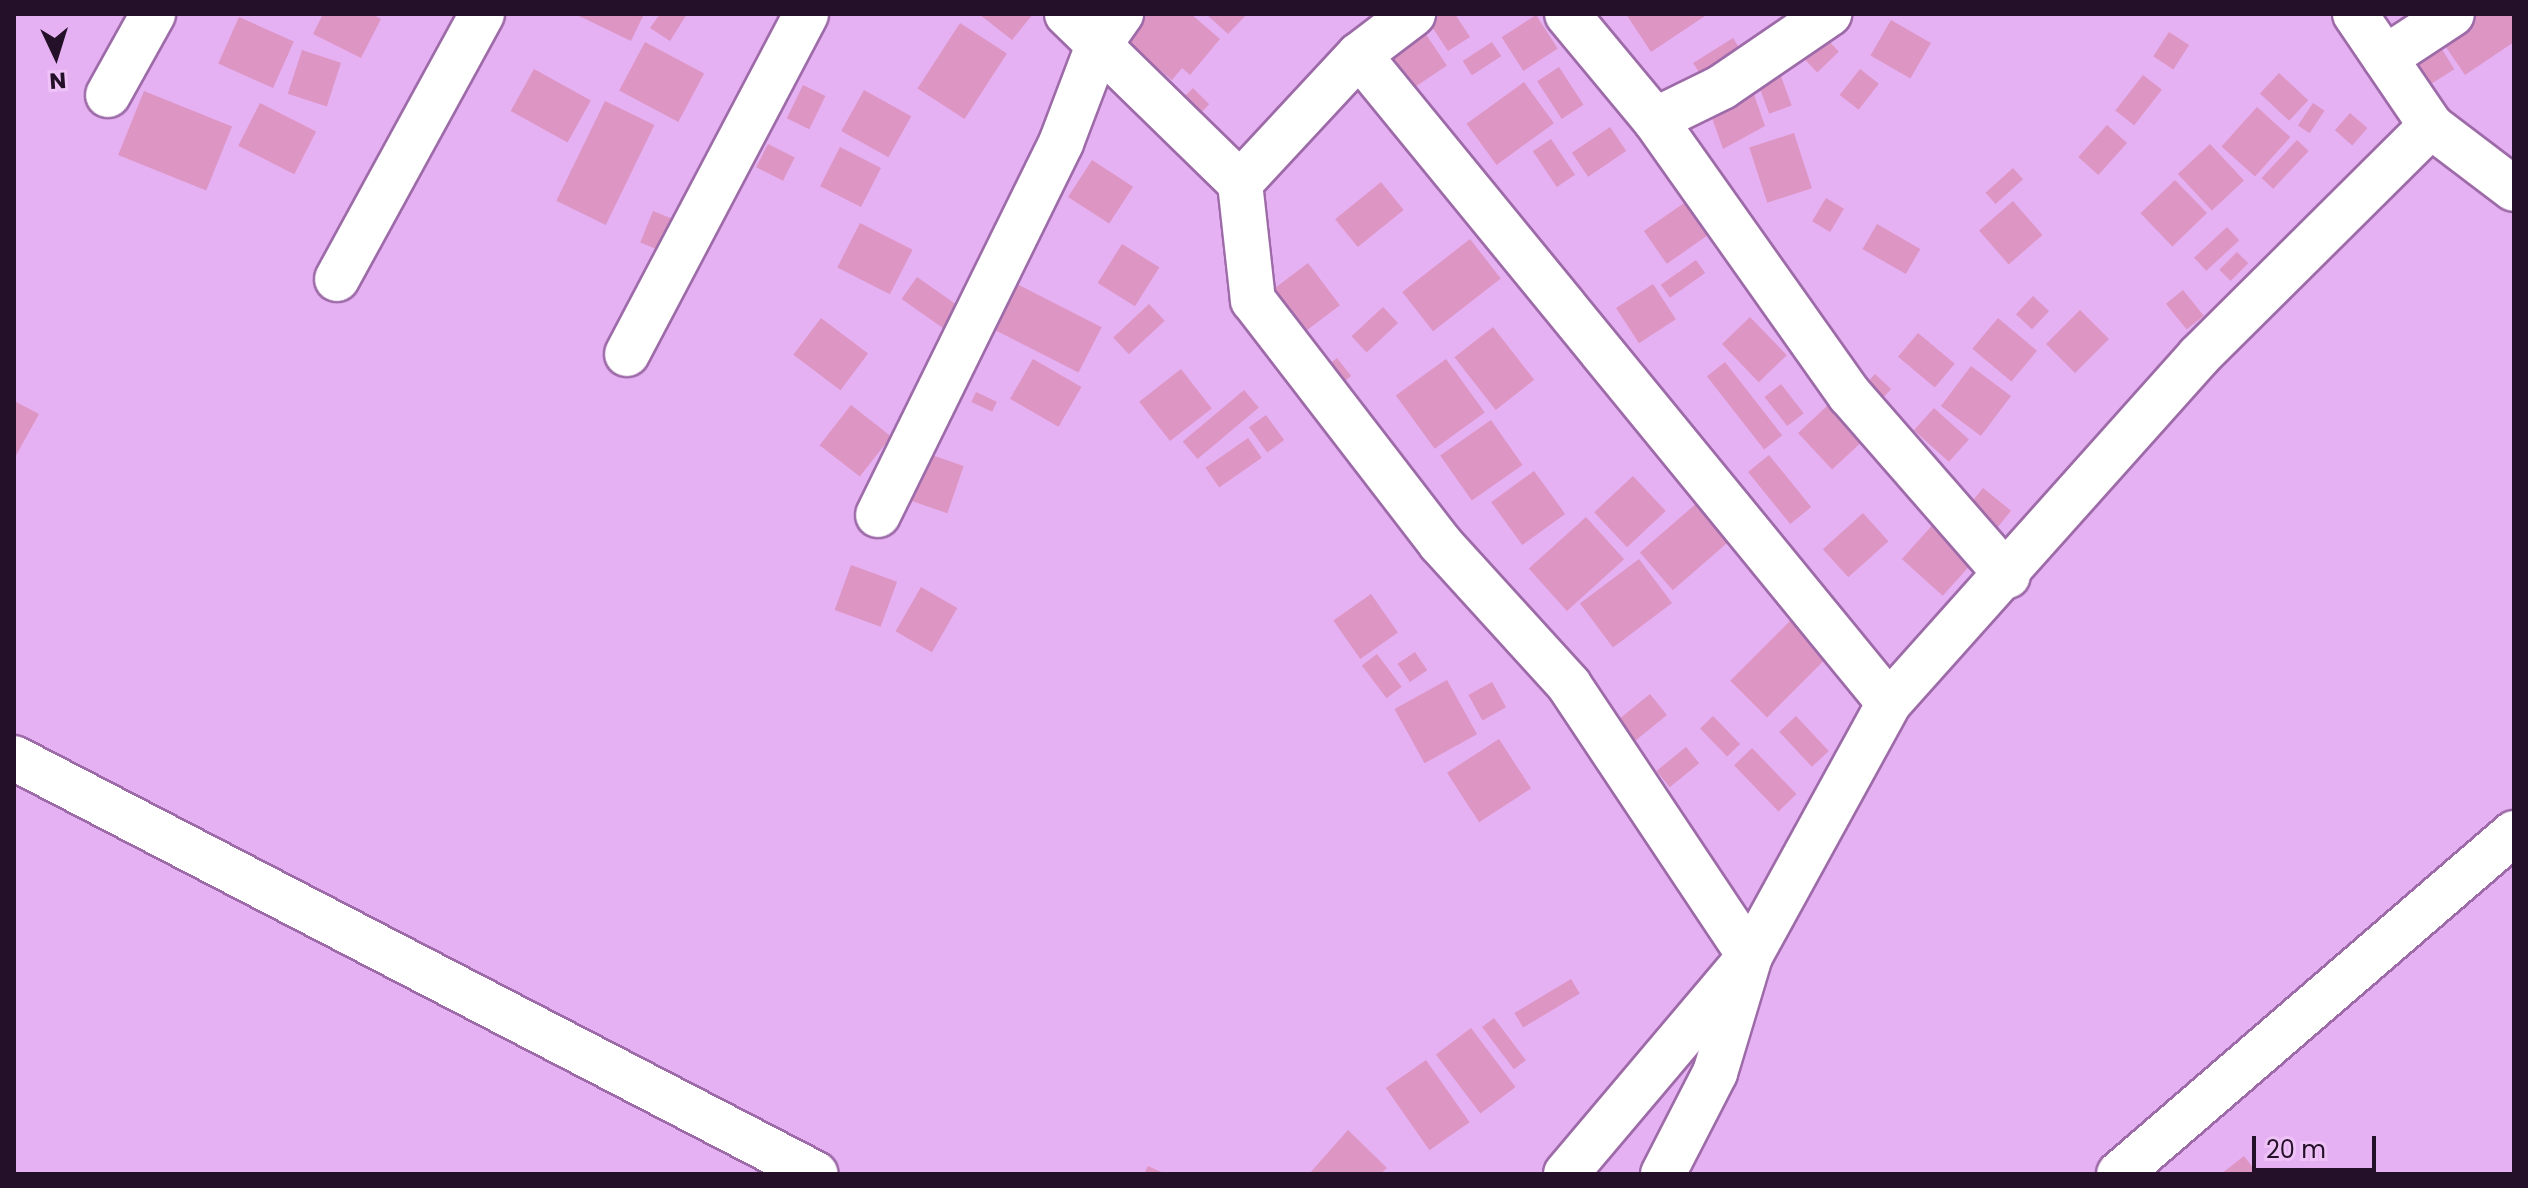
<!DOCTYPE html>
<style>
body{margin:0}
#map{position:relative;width:2528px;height:1188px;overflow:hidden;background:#e6b1f2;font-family:Poppins,sans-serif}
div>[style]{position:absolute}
.building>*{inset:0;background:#dd95c4;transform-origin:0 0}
.roads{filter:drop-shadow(2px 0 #9d6ba8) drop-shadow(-2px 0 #9d6ba8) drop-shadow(0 2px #9d6ba8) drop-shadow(0 -2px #9d6ba8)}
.street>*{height:44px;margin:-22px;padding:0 22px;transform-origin:22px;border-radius:22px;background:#fff}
span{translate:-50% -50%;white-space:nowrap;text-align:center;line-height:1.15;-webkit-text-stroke:7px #eec2f7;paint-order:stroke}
.frame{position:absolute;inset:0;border:16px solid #241028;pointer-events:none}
.north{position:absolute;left:16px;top:16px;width:80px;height:80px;-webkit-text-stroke:6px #eec2f7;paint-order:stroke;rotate:176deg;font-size:22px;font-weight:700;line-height:32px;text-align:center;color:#241028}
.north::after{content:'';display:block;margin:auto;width:28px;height:36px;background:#241028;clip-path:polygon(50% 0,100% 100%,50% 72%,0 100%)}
.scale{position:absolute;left:2252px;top:1136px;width:124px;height:36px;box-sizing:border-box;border:4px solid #241028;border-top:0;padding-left:10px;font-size:24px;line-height:28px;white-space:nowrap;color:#241028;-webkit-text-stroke:6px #eec2f7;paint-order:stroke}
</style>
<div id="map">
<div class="building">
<i style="clip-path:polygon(323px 14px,372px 14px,381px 19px,361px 58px,313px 34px)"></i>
<i style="clip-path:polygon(575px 14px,644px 14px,631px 41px)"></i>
<i style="clip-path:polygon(660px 14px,687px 14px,670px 41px,650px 28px)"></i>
<i style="clip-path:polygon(979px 14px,1033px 14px,1012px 40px)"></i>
<i style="clip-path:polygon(1144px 14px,1191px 14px,1220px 39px,1190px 75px,1182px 68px,1172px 80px,1122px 39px)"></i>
<i style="clip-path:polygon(1206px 14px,1247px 14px,1228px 34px)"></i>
<i style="clip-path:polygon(1433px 14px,1455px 14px,1470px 37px,1448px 51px,1426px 18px)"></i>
<i style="clip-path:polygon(1626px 14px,1708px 14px,1651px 52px)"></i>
<i style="clip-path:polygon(2466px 14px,2514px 14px,2514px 42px,2465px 75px,2437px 34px)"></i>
<i style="left:1536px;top:15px;width:40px;height:41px;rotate:57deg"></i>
<i style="left:239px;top:17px;width:60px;height:51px;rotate:24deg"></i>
<i style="left:1891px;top:20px;width:46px;height:41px;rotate:30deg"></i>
<i style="left:960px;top:23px;width:56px;height:78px;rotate:33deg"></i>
<i style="left:1419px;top:24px;width:50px;height:44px;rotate:56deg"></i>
<i style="left:1818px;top:30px;width:30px;height:30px;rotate:46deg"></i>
<i style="left:2169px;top:32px;width:24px;height:29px;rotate:33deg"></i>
<i style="left:1733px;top:38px;width:25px;height:47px;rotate:58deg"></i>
<i style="left:645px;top:42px;width:67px;height:55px;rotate:28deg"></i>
<i style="left:1492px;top:42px;width:17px;height:35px;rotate:57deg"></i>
<i style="left:2438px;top:43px;width:31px;height:28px;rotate:58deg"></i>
<i style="left:302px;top:50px;width:41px;height:46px;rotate:18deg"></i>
<i style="left:1559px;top:67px;width:45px;height:26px;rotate:57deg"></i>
<i style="left:1778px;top:68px;width:40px;height:24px;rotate:70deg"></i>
<i style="left:534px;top:69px;width:65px;height:48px;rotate:29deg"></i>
<i style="left:1860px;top:69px;width:24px;height:33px;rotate:38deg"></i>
<i style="left:2279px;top:73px;width:40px;height:28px;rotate:43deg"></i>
<i style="left:2143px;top:75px;width:24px;height:45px;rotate:38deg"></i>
<i style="left:1524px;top:82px;width:51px;height:71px;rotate:54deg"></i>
<i style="clip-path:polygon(1750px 83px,1765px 126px,1723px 149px,1705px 98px)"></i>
<i style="left:803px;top:85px;width:25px;height:37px;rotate:26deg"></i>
<i style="left:1193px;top:88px;width:23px;height:29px;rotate:45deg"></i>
<i style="left:864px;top:90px;width:54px;height:47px;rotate:29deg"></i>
<i style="left:144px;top:91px;width:95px;height:69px;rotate:22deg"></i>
<i style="left:605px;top:101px;width:55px;height:111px;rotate:26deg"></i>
<i style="left:260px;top:103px;width:63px;height:48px;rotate:27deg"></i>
<i style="left:2313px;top:103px;width:14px;height:27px;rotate:34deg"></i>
<i style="left:2257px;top:107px;width:45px;height:53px;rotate:42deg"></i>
<i style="left:2350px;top:113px;width:23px;height:23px;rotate:41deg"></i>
<i style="left:2107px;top:125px;width:27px;height:43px;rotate:42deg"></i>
<i style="left:1610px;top:127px;width:29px;height:46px;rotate:56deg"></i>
<i style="left:1794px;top:133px;width:58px;height:47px;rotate:72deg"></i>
<i style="left:1551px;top:139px;width:43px;height:22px;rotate:56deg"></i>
<i style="left:2297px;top:140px;width:16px;height:52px;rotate:43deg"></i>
<i style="left:768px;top:144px;width:30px;height:26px;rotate:27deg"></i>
<i style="left:2210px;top:144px;width:50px;height:44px;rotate:47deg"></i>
<i style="left:840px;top:147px;width:46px;height:44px;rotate:27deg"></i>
<i style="left:1092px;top:160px;width:49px;height:44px;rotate:33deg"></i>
<i style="left:2013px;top:168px;width:15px;height:37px;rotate:48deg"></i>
<i style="left:2175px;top:180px;width:46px;height:48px;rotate:46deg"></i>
<i style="left:1381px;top:182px;width:36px;height:59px;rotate:51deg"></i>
<i style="left:1826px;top:198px;width:21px;height:27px;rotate:31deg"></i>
<i style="left:2013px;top:201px;width:45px;height:45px;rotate:49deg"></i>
<i style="left:1684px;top:203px;width:40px;height:49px;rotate:55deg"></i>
<i style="left:653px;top:211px;width:27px;height:34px;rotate:22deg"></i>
<i style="left:860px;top:223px;width:59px;height:50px;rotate:27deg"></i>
<i style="left:1877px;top:224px;width:50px;height:29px;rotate:30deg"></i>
<i style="left:2227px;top:227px;width:18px;height:45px;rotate:47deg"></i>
<i style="left:1470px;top:239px;width:50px;height:86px;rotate:52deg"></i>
<i style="left:1122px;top:244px;width:44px;height:46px;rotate:32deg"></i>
<i style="left:2237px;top:252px;width:16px;height:25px;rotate:45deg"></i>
<i style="left:1696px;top:260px;width:16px;height:43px;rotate:55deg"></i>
<i style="left:1308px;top:263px;width:53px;height:50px;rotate:53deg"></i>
<i style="left:917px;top:277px;width:51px;height:27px;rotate:35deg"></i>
<i style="left:1017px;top:284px;width:95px;height:51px;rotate:27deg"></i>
<i style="left:1653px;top:284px;width:42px;height:44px;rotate:57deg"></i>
<i style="left:2183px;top:290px;width:33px;height:22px;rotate:51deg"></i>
<i style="left:2033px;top:296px;width:22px;height:25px;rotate:43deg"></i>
<i style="left:1149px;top:304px;width:23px;height:49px;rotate:47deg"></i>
<i style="left:1383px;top:307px;width:22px;height:43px;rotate:47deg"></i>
<i style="left:2080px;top:310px;width:41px;height:48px;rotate:45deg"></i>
<i style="left:1750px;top:317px;width:53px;height:39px;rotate:46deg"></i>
<i style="left:821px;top:318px;width:59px;height:46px;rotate:37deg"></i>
<i style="left:1998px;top:318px;width:51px;height:40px;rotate:40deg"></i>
<i style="left:1493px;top:327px;width:67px;height:49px;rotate:52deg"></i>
<i style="left:1918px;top:333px;width:48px;height:31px;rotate:40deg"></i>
<i style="left:1337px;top:358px;width:23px;height:18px;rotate:52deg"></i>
<i style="left:1033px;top:359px;width:56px;height:46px;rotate:30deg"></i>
<i style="left:1446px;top:359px;width:66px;height:62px;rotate:54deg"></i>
<i style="left:1725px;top:362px;width:93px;height:23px;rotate:52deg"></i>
<i style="left:1971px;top:366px;width:50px;height:50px;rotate:37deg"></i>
<i style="left:1181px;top:369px;width:50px;height:53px;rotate:52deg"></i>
<i style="left:1875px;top:374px;width:22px;height:20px;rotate:43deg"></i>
<i style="left:1781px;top:384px;width:37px;height:21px;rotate:52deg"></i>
<i style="left:1244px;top:390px;width:23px;height:80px;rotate:50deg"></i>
<i style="left:976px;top:392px;width:23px;height:11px;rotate:25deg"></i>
<i style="clip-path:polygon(14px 401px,39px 414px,14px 459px)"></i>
<i style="left:851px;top:405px;width:51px;height:51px;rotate:38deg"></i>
<i style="left:1828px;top:405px;width:50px;height:41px;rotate:47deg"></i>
<i style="left:1934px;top:408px;width:47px;height:30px;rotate:42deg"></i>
<i style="left:1266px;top:415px;width:31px;height:21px;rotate:54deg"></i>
<i style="left:1491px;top:420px;width:55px;height:62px;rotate:55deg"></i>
<i style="left:1248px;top:438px;width:24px;height:52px;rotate:55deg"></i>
<i style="left:923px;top:452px;width:43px;height:50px;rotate:19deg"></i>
<i style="left:1769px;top:455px;width:67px;height:27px;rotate:51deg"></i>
<i style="left:1534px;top:471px;width:53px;height:53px;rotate:54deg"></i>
<i style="left:1633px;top:476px;width:48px;height:53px;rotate:47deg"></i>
<i style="left:1983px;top:488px;width:36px;height:27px;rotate:39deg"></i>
<i style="left:1698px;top:502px;width:50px;height:77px;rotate:49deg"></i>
<i style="left:1863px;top:513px;width:38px;height:54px;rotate:48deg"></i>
<i style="left:1586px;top:517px;width:57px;height:77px;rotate:48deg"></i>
<i style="left:1936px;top:521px;width:55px;height:51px;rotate:42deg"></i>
<i style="left:1639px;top:559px;width:55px;height:74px;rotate:53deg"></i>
<i style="left:851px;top:565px;width:49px;height:48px;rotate:20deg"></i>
<i style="left:921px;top:587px;width:42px;height:51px;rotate:30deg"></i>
<i style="left:1371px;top:594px;width:47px;height:46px;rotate:55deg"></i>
<i style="left:1801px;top:610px;width:52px;height:100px;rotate:45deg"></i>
<i style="left:1415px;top:652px;width:22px;height:21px;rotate:56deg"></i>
<i style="left:1377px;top:654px;width:41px;height:19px;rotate:53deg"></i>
<i style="left:1447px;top:680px;width:62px;height:60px;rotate:61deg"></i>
<i style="left:1492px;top:682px;width:29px;height:27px;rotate:61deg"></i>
<i style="left:1650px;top:694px;width:27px;height:52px;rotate:51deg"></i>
<i style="left:1713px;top:716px;width:39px;height:18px;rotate:46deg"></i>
<i style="left:1796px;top:716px;width:48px;height:23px;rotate:47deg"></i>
<i style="left:1499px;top:739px;width:59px;height:62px;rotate:57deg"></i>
<i style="left:1686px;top:747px;width:21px;height:38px;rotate:51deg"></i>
<i style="left:1752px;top:748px;width:64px;height:25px;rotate:46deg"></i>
<i style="left:1571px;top:979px;width:17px;height:66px;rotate:59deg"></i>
<i style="left:1494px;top:1018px;width:53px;height:15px;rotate:53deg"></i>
<i style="left:1471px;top:1028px;width:74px;height:44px;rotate:53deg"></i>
<i style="left:1426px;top:1060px;width:76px;height:49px;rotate:55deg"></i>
<i style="clip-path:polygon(1348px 1130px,1387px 1168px,1380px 1174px,1309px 1174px)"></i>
<i style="clip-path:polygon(2244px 1156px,2258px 1174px,2221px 1174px)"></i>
<i style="clip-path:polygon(1148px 1166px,1166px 1174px,1144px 1174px)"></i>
</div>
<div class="roads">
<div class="street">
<i style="left:1067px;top:14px;width:242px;rotate:44.3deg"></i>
<i style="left:1240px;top:183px;width:175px;rotate:-47.1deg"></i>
<i style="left:1359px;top:55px;width:68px;rotate:-37.2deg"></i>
<i style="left:1567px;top:14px;width:138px;rotate:50.3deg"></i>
<i style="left:1655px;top:120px;width:337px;rotate:54.7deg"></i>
<i style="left:1850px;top:395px;width:240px;rotate:48.9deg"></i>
<i style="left:2355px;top:14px;width:135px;rotate:55.8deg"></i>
<i style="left:2431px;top:126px;width:104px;rotate:37.2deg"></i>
<i style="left:1359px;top:55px;width:837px;rotate:50.72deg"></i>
<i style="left:2385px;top:58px;width:80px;rotate:-33.3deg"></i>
<i style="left:108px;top:95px;width:93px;rotate:-60.9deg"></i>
<i style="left:1655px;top:120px;width:75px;rotate:-26.2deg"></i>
<i style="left:1722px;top:87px;width:130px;rotate:-34.3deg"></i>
<i style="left:1240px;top:183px;width:118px;rotate:83.7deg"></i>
<i style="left:1253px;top:300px;width:307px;rotate:52.4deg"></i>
<i style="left:1440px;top:543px;width:192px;rotate:47.7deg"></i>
<i style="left:1569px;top:685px;width:326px;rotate:56.3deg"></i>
<i style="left:1750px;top:956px;width:285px;rotate:130.2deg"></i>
<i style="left:337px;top:279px;width:302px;rotate:-61.3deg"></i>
<i style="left:627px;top:354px;width:384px;rotate:-62.2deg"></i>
<i style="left:878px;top:515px;width:415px;rotate:-63.8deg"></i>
<i style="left:1061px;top:143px;width:102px;rotate:-69.2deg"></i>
<i style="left:1097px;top:48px;width:42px;rotate:-54.8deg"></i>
<i style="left:14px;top:758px;width:903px;rotate:27.42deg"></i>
<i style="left:1663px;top:1174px;width:114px;rotate:-62.8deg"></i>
<i style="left:1715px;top:1073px;width:122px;rotate:-73.3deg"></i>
<i style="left:1750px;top:956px;width:289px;rotate:-61.2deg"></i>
<i style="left:1889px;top:703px;width:465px;rotate:-48.2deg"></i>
<i style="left:2199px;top:356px;width:327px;rotate:-44.8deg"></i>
<i style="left:2119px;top:1174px;width:522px;rotate:-40.8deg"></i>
</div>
</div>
<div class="frame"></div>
<div class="north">N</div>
<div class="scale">20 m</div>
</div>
